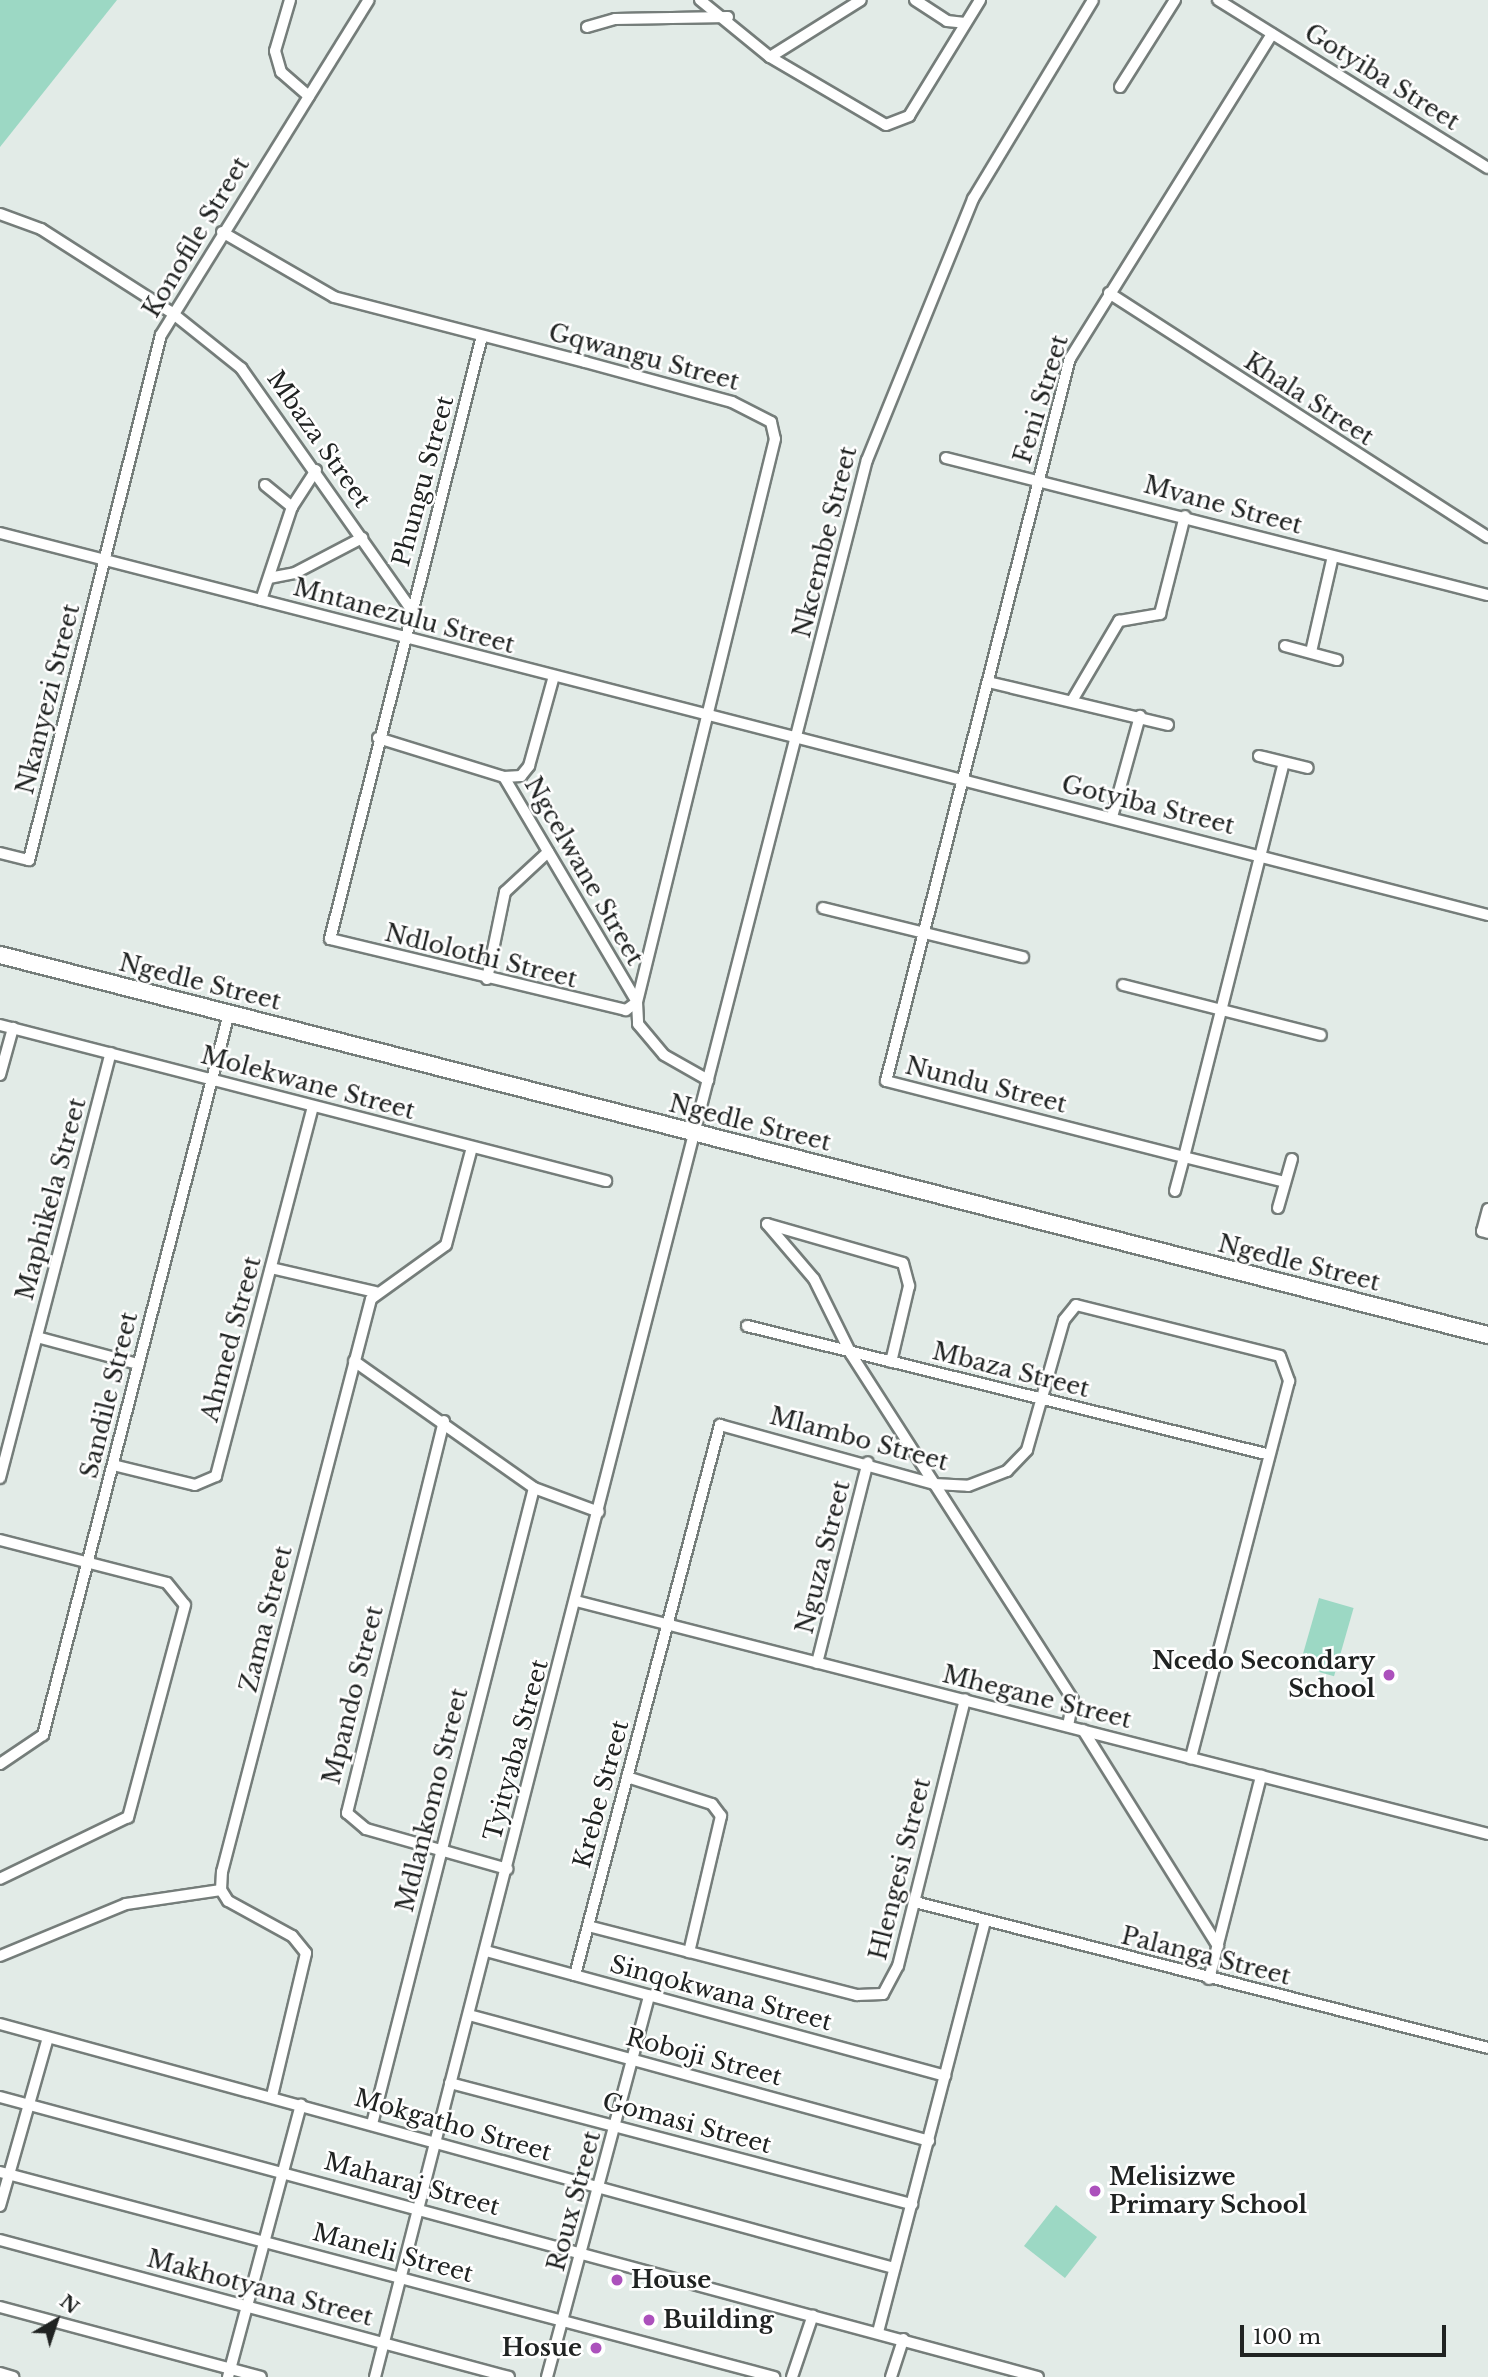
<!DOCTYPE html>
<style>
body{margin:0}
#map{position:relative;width:1488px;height:2377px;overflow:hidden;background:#e2ebe7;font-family:"Libre Baskerville",serif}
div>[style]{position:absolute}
.green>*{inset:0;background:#9cd8c4;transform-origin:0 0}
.roads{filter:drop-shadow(2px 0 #757d7a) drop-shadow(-2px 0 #757d7a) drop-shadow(0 2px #757d7a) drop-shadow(0 -2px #757d7a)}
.street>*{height:10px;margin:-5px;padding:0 5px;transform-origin:5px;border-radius:5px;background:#fff}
.secondary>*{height:16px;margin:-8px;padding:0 8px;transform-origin:8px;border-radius:8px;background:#fff}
.dots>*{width:19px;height:19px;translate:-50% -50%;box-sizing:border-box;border:4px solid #fff;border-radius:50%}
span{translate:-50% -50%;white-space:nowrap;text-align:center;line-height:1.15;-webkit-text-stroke:5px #fff;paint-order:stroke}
.street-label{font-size:24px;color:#202322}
.poi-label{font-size:24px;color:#202322;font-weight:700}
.right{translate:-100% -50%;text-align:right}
.left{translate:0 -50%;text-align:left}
.north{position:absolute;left:21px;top:2286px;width:70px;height:70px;-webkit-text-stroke:5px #fff;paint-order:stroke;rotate:39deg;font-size:19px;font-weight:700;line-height:28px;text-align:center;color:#202322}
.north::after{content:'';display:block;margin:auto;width:24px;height:32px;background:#202322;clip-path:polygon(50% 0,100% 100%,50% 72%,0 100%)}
.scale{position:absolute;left:1240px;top:2325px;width:206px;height:32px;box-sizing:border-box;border:4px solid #202322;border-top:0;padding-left:9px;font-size:21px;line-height:24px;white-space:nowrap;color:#202322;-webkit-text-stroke:5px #fff;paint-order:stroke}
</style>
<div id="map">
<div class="green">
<i style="clip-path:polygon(0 0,117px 0,0 147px)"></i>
<i style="left:1319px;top:1598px;width:36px;height:71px;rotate:16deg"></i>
<i style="left:1056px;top:2205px;width:52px;height:52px;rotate:38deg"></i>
</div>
<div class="roads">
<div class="street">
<i style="left:290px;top:0;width:53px;rotate:106.4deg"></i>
<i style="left:275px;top:51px;width:22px;rotate:74deg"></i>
<i style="left:281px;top:72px;width:37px;rotate:41deg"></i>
<i style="left:700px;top:0;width:90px;rotate:39.2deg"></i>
<i style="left:770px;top:57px;width:134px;rotate:30.4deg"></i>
<i style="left:886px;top:125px;width:25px;rotate:-21deg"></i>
<i style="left:909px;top:116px;width:136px;rotate:-58.5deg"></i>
<i style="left:915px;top:0;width:38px;rotate:33deg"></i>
<i style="left:947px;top:21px;width:18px;rotate:6deg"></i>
<i style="left:1218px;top:0;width:318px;rotate:31.9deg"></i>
<i style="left:587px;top:27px;width:29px;rotate:-16deg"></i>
<i style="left:615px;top:19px;width:113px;rotate:-1deg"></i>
<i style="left:1272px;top:34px;width:382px;rotate:121.9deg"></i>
<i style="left:1070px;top:358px;width:746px;rotate:104.28deg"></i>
<i style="left:886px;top:1081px;width:308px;rotate:14.3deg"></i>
<i style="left:1184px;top:1157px;width:406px;rotate:-75.8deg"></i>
<i style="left:770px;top:57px;width:107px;rotate:-32.1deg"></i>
<i style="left:1120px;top:87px;width:103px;rotate:-57.7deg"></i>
<i style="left:0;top:214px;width:44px;rotate:20.1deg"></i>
<i style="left:41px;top:229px;width:154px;rotate:32.6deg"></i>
<i style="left:171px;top:312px;width:90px;rotate:38.7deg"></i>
<i style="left:241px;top:368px;width:295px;rotate:54.8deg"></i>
<i style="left:222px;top:232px;width:129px;rotate:30.1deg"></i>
<i style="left:334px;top:297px;width:259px;rotate:14.5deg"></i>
<i style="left:585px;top:362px;width:152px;rotate:15.2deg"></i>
<i style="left:732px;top:402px;width:44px;rotate:27.1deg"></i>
<i style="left:771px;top:422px;width:17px;rotate:77deg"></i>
<i style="left:775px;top:439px;width:580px;rotate:103.77deg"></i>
<i style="left:637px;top:1002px;width:14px;rotate:144deg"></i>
<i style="left:626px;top:1010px;width:304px;rotate:-166.5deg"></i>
<i style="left:330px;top:939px;width:622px;rotate:-75.85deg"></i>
<i style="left:1109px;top:293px;width:451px;rotate:32.8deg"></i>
<i style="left:946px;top:458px;width:559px;rotate:14.19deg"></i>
<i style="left:265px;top:485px;width:35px;rotate:39deg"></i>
<i style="left:0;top:533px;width:1536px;rotate:14.4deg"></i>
<i style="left:269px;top:578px;width:26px;rotate:-11deg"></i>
<i style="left:295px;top:573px;width:76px;rotate:-27.6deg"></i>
<i style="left:261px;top:600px;width:98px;rotate:-71.6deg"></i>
<i style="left:292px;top:507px;width:44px;rotate:-57deg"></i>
<i style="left:1285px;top:646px;width:54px;rotate:15.1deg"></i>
<i style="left:1311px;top:652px;width:98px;rotate:-77.1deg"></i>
<i style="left:988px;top:682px;width:185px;rotate:13.4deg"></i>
<i style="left:1073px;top:699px;width:91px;rotate:-59.5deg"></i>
<i style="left:1119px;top:621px;width:42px;rotate:-9.7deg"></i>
<i style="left:1160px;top:614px;width:101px;rotate:-75.7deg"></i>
<i style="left:378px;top:738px;width:132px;rotate:17.2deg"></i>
<i style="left:504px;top:777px;width:17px;rotate:-3deg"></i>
<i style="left:521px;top:776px;width:13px;rotate:-51deg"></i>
<i style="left:529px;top:766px;width:93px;rotate:-74.5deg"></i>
<i style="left:1259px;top:756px;width:50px;rotate:13.8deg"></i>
<i style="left:504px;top:777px;width:261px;rotate:59.4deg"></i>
<i style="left:637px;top:1002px;width:22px;rotate:87deg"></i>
<i style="left:638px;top:1024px;width:40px;rotate:50deg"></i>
<i style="left:664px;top:1055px;width:51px;rotate:29.6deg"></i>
<i style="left:1112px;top:817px;width:105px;rotate:-74.5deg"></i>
<i style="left:0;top:853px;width:30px;rotate:14deg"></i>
<i style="left:29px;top:860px;width:541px;rotate:-75.89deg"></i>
<i style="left:161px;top:335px;width:394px;rotate:-58.2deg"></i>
<i style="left:823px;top:908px;width:206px;rotate:13.8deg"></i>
<i style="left:487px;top:979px;width:89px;rotate:-78.3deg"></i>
<i style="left:505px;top:892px;width:59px;rotate:-42.9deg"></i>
<i style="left:1123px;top:985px;width:204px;rotate:14.2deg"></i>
<i style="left:0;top:1025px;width:626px;rotate:14.44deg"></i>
<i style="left:0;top:1075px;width:49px;rotate:-74.5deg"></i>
<i style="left:1175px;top:1191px;width:35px;rotate:-75deg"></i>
<i style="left:1184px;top:1157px;width:104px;rotate:13.9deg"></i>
<i style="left:1278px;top:1208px;width:51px;rotate:-74.1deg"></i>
<i style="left:1488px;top:1209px;width:23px;rotate:105deg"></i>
<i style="left:1482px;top:1231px;width:6px;rotate:18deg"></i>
<i style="left:767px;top:1224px;width:72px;rotate:49.5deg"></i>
<i style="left:814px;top:1279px;width:84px;rotate:63.7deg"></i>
<i style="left:851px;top:1354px;width:411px;rotate:57.3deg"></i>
<i style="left:1073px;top:1700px;width:26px;rotate:101deg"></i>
<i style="left:767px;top:1224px;width:141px;rotate:16deg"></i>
<i style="left:903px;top:1263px;width:24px;rotate:75deg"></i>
<i style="left:909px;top:1286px;width:78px;rotate:103.3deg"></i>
<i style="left:271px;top:1268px;width:107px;rotate:13deg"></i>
<i style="left:747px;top:1326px;width:535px;rotate:13.85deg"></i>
<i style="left:37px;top:1337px;width:105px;rotate:15deg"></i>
<i style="left:354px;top:1361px;width:220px;rotate:35.2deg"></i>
<i style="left:534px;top:1488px;width:69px;rotate:20.3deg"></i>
<i style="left:444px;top:1421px;width:404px;rotate:103.9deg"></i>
<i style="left:347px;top:1813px;width:25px;rotate:40deg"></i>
<i style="left:366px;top:1829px;width:147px;rotate:15.8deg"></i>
<i style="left:113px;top:1465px;width:84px;rotate:13.7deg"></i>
<i style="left:195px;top:1485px;width:23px;rotate:-23deg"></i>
<i style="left:216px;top:1476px;width:382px;rotate:-75.3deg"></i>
<i style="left:0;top:1478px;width:439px;rotate:-75.4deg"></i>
<i style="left:0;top:1540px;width:172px;rotate:14.4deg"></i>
<i style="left:167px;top:1583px;width:28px;rotate:51deg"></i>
<i style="left:185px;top:1605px;width:220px;rotate:105deg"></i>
<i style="left:128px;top:1817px;width:142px;rotate:154.2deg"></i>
<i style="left:576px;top:1601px;width:941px;rotate:14.33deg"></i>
<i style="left:817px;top:1663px;width:207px;rotate:-75.8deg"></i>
<i style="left:1083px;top:1730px;width:255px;rotate:58deg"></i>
<i style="left:0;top:1764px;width:52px;rotate:-34deg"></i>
<i style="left:43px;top:1735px;width:746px;rotate:-75.55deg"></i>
<i style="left:627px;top:1777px;width:89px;rotate:17.6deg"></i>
<i style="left:712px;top:1804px;width:15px;rotate:53deg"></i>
<i style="left:721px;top:1816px;width:140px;rotate:103.2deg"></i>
<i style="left:915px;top:1902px;width:591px;rotate:14.29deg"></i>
<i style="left:588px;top:1926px;width:278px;rotate:14.4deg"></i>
<i style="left:857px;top:1995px;width:26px;rotate:-2deg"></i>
<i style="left:883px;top:1994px;width:32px;rotate:-62deg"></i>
<i style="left:898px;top:1966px;width:275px;rotate:-75.9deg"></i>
<i style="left:486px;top:1951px;width:476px;rotate:15.2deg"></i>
<i style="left:0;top:1956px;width:136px;rotate:-22.4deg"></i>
<i style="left:126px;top:1904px;width:96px;rotate:-8.4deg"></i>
<i style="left:575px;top:1975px;width:569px;rotate:-75.23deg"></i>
<i style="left:720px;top:1425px;width:222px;rotate:15.4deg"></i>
<i style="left:934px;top:1484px;width:34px;rotate:3deg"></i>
<i style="left:968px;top:1486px;width:42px;rotate:-21deg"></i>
<i style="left:1007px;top:1471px;width:29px;rotate:-46deg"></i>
<i style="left:1027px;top:1450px;width:135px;rotate:-74.1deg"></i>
<i style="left:1064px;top:1320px;width:19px;rotate:-51deg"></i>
<i style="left:1076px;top:1305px;width:210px;rotate:14deg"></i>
<i style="left:1280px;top:1356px;width:27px;rotate:70deg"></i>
<i style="left:1289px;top:1381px;width:390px;rotate:104.6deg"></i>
<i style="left:1209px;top:1979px;width:210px;rotate:-75.6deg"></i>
<i style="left:469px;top:2015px;width:477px;rotate:15.3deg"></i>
<i style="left:0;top:2024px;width:927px;rotate:15.27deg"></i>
<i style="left:450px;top:2083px;width:478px;rotate:14.7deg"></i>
<i style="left:272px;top:2096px;width:147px;rotate:-76.6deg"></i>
<i style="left:306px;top:1953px;width:22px;rotate:-129deg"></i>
<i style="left:292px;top:1936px;width:73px;rotate:-151.3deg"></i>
<i style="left:228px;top:1901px;width:13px;rotate:-122deg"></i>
<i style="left:221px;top:1890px;width:18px;rotate:-87deg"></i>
<i style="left:222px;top:1872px;width:592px;rotate:-75.42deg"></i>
<i style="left:371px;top:1299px;width:92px;rotate:-35.8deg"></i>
<i style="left:446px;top:1245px;width:101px;rotate:-75.1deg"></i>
<i style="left:0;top:2097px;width:1075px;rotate:15.1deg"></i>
<i style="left:372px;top:2124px;width:656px;rotate:-75.71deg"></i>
<i style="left:0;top:2172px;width:801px;rotate:14.83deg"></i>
<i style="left:0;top:2206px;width:175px;rotate:-74.1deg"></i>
<i style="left:0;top:2240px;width:527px;rotate:15.06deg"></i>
<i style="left:0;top:2307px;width:270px;rotate:15deg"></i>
<i style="left:878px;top:2332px;width:425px;rotate:-75.4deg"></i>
<i style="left:0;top:2373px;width:14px;rotate:17deg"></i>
<i style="left:228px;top:2377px;width:282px;rotate:-75deg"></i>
<i style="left:375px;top:2377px;width:1979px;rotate:-75.61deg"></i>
<i style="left:867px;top:460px;width:282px;rotate:-67.9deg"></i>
<i style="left:973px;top:199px;width:232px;rotate:-58.9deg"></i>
<i style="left:547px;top:2377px;width:395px;rotate:-75deg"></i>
<i style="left:792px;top:2377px;width:65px;rotate:-71.3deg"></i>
<i style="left:891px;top:2377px;width:40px;rotate:-72deg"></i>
</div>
<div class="secondary">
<i style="left:0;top:955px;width:1536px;rotate:14.33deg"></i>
</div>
</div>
<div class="dots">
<i style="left:1389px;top:1675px;background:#ac51bc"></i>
<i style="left:1095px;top:2191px;background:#ac51bc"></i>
<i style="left:617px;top:2280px;background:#ac51bc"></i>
<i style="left:649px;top:2320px;background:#ac51bc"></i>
<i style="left:596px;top:2348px;background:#ac51bc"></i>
</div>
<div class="street-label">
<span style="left:1382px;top:77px;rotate:32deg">Gotyiba Street</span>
<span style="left:196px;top:237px;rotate:-59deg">Konofile Street</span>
<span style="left:644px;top:357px;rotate:15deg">Gqwangu Street</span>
<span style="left:1041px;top:399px;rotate:-73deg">Feni Street</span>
<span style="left:1309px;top:399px;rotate:33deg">Khala Street</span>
<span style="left:319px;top:439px;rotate:55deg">Mbaza Street</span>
<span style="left:423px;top:481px;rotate:-75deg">Phungu Street</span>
<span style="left:1223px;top:505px;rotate:15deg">Mvane Street</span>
<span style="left:825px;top:542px;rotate:-76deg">Nkcembe Street</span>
<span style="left:404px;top:616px;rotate:15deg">Mntanezulu Street</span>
<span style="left:48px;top:699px;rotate:-76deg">Nkanyezi Street</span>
<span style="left:1148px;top:805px;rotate:14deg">Gotyiba Street</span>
<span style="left:584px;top:871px;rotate:60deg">Ngcelwane Street</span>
<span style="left:481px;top:956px;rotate:14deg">Ndlolothi Street</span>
<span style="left:200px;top:982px;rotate:14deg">Ngedle Street</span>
<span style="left:308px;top:1083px;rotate:15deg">Molekwane Street</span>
<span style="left:986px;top:1085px;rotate:14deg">Nundu Street</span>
<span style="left:750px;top:1123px;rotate:14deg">Ngedle Street</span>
<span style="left:51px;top:1199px;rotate:-75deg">Maphikela Street</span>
<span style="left:1299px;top:1263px;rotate:14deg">Ngedle Street</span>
<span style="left:231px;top:1339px;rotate:-75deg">Ahmed Street</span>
<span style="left:1011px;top:1370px;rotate:14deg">Mbaza Street</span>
<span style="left:109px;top:1395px;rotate:-76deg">Sandile Street</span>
<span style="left:859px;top:1439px;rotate:15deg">Mlambo Street</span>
<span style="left:823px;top:1557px;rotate:-76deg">Nguza Street</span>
<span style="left:266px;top:1619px;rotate:-76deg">Zama Street</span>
<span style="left:353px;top:1695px;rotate:-76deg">Mpando Street</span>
<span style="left:1037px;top:1697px;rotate:14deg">Mhegane Street</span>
<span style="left:516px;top:1750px;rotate:-75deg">Tyityaba Street</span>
<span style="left:601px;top:1794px;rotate:-75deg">Krebe Street</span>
<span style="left:432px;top:1800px;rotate:-76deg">Mdlankomo Street</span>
<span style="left:900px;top:1869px;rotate:-76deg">Hlengesi Street</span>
<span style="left:1206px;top:1956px;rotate:14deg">Palanga Street</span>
<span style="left:721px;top:1993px;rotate:15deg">Sinqokwana Street</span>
<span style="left:704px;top:2057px;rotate:15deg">Roboji Street</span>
<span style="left:687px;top:2123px;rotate:15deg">Gomasi Street</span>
<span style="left:453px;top:2125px;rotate:16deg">Mokgatho Street</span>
<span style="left:412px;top:2184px;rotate:15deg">Maharaj Street</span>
<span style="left:574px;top:2201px;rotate:-75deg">Roux Street</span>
<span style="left:393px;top:2253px;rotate:15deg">Maneli Street</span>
<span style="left:260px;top:2288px;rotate:15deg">Makhotyana Street</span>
</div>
<div class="poi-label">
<span class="right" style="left:1375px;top:1675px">Ncedo Secondary<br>School</span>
<span class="left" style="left:1109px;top:2191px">Melisizwe<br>Primary School</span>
<span class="left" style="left:631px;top:2280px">House</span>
<span class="left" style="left:663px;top:2320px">Building</span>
<span class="right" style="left:582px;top:2348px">Hosue</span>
</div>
<div class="north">N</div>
<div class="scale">100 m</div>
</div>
